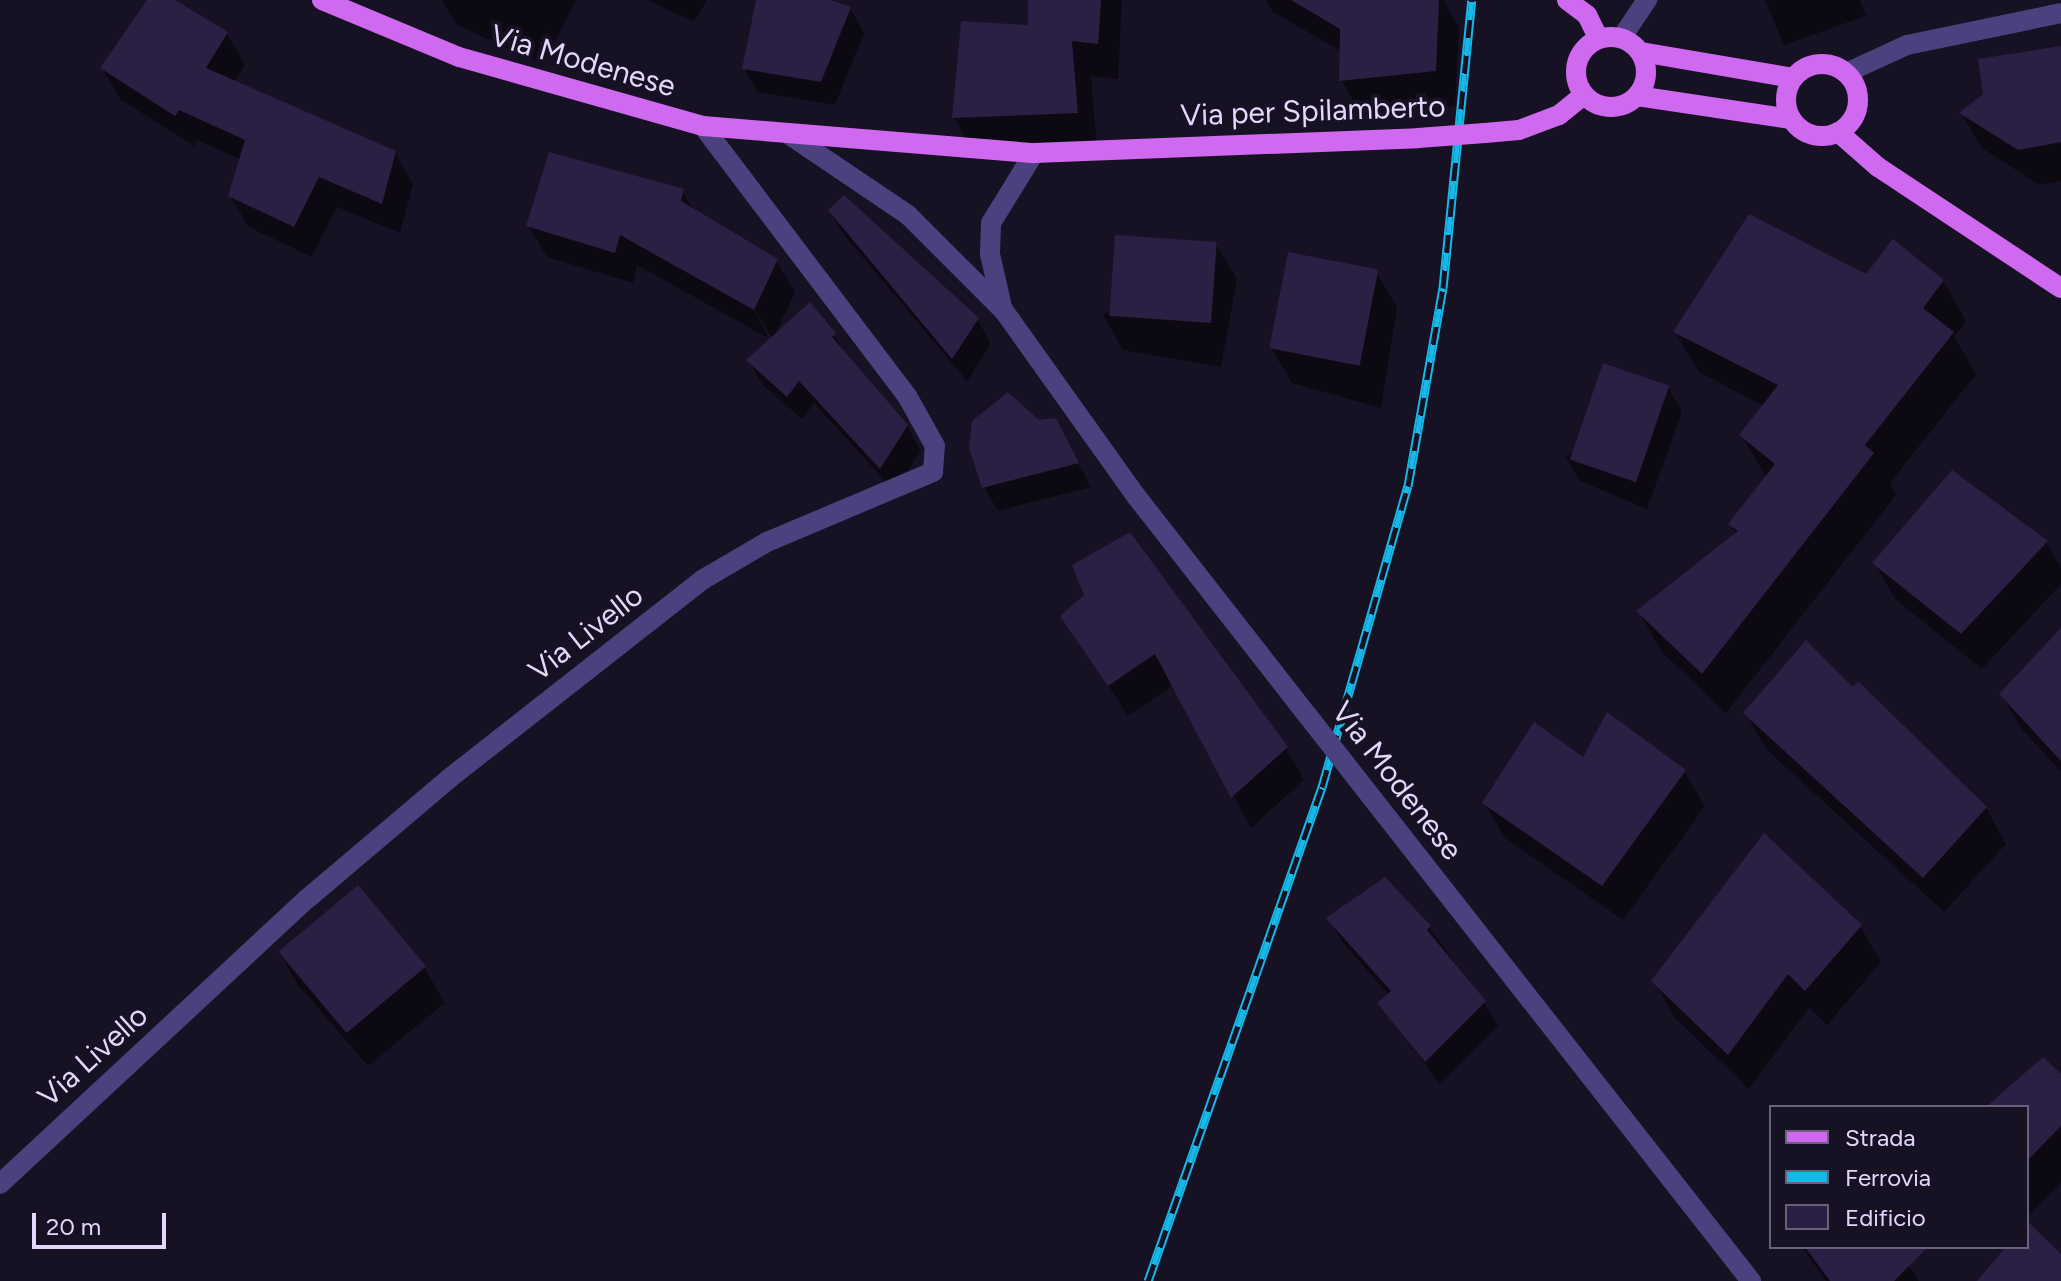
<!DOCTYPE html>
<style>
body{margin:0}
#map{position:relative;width:2061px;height:1281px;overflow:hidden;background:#171124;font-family:Figtree,sans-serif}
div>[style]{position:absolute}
.shadow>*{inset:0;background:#0007}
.building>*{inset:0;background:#2b1f43;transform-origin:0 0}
.minor>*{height:20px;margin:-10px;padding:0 10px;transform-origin:10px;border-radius:10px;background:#4b417e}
.major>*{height:20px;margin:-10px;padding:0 10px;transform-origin:10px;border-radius:10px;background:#cf6af0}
.major>.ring{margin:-10px;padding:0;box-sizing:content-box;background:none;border:20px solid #cf6af0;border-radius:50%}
.rail>*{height:9px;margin-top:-4.5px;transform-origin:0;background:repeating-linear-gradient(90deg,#171124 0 18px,#17b8e8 0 36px);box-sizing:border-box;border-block:2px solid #17b8e8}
.minor-bridge>*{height:20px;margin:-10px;padding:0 10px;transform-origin:10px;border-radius:10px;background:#4b417e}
.major-bridge>*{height:20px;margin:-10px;padding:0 10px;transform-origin:10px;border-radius:10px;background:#cf6af0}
span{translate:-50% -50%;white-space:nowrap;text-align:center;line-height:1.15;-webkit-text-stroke:8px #171124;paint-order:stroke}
.street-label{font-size:30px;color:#e1d8fb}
.legend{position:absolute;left:1769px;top:1105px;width:260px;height:144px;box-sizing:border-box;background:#171124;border:2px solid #68617a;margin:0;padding:10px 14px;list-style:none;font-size:24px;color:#e1d8fb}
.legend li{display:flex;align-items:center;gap:16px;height:40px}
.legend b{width:40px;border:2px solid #68617a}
.scale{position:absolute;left:32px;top:1213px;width:134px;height:36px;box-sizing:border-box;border:4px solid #e1d8fb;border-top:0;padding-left:10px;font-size:24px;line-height:28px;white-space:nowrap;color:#e1d8fb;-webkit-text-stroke:6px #171124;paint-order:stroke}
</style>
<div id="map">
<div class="shadow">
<i style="clip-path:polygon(149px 0,171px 0,227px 34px,245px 65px,234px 82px,395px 153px,413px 184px,400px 233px,337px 207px,312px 257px,249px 227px,230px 196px,241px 160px,197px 140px,194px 146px,120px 99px,102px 68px)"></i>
<i style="clip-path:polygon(442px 0,576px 0,543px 65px,456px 24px)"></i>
<i style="clip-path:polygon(647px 0,707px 0,694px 22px)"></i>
<i style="clip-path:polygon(758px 0,825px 0,850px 8px,864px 33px,835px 105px,758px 92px,744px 68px)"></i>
<i style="clip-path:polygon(1030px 0,1122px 0,1118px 79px,1091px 76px,1097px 148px,974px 153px,954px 118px,1030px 27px)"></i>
<i style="clip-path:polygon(1266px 0,1443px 0,1459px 28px,1455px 106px,1362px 115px,1341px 80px,1342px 52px,1272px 11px)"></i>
<i style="clip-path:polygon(1765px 0,1860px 0,1866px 16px,1784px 45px)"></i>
<i style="clip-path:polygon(2061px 48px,2061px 181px,2039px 185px,1982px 148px,1961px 113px)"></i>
<i style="clip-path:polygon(682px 191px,694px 211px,776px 260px,795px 292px,774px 337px,834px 334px,848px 359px,907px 426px,921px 451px,894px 491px,814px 403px,802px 419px,762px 384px,749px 360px,773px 340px,750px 301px,768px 338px,637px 265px,633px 283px,547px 257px,528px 225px)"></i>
<i style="clip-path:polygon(830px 211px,977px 319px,991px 344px,967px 381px,844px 235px)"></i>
<i style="clip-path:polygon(1216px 244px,1237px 279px,1221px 367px,1123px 350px,1103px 315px)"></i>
<i style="clip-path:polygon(1376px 272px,1397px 307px,1381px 408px,1292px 383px,1271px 348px)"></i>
<i style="clip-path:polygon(1866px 276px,1943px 281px,1966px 321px,1954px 337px,1976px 374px,1890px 483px,1896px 495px,1726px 713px,1662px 652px,1639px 612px,1737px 535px,1731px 524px,1767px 478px,1741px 435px,1764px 406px,1699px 372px,1675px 332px)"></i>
<i style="clip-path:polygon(1668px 388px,1682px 412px,1647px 509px,1580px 481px,1566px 457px)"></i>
<i style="clip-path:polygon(1069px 445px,1091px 487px,998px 511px,984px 487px)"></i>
<i style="clip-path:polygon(2046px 542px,2061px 567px,2061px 584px,1982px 669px,1895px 599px,1874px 563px)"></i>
<i style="clip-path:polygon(1086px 596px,1286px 748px,1304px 780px,1251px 828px,1174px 685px,1128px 716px,1063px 616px)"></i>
<i style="clip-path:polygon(2061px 631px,2061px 772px,2022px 729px,2001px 694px)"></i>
<i style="clip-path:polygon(1853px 690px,1986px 808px,2006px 844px,1944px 912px,1766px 749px,1746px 714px)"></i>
<i style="clip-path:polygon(1583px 760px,1684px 771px,1705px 806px,1623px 920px,1505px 838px,1484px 803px)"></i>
<i style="clip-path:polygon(1329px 919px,1429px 927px,1484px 1002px,1498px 1026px,1440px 1085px,1380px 1003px,1389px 995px,1343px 943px)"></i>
<i style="clip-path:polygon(1860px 926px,1881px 962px,1827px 1025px,1809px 1008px,1749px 1089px,1674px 1017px,1654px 981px)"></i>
<i style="clip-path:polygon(278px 950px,424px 967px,445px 1003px,368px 1066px,298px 985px)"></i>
<i style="clip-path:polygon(2061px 1077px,2061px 1182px,2027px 1217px,2027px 1107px,1989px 1107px)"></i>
<i style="clip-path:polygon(1802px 1247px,1896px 1247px,1919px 1281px,1826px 1281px)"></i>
</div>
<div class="building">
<i style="clip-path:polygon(147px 0,175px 0,228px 32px,206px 68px,396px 151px,382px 204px,319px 177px,294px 227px,228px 196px,245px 140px,179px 110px,175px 116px,100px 68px)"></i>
<i style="clip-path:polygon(756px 0,831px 0,851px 7px,821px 82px,742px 69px)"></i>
<i style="clip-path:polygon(1028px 0,1101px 0,1098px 44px,1072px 41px,1078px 113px,952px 118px,961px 21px,1028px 25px)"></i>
<i style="clip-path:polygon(1291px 0,1439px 0,1436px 71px,1339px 81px,1340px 29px)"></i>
<i style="clip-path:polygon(2061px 46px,2061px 142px,2018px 150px,1959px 113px,1983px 94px,1978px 59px)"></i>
<i style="clip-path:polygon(549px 152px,684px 189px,681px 201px,778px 259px,754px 310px,620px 235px,615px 253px,526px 226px)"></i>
<i style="clip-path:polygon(844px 195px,979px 318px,952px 359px,828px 210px)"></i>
<i style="clip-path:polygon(1749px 214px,1866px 274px,1893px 239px,1944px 280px,1923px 308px,1954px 332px,1865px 445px,1874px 453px,1702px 674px,1636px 611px,1738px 531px,1728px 524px,1775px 464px,1739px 435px,1778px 385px,1673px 332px)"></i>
<i style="left:1115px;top:235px;width:102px;height:81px;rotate:4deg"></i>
<i style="left:1288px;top:252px;width:92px;height:98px;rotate:11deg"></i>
<i style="clip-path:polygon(810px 302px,836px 333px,832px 337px,908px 425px,880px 469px,799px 381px,787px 397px,746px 360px)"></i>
<i style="left:1603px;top:363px;width:70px;height:102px;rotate:19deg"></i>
<i style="clip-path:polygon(1008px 392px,1039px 420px,1056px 418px,1079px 463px,982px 488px,969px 448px,972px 421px)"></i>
<i style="clip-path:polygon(1952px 470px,2048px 541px,1961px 634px,1872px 563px)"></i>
<i style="clip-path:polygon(1130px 532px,1288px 747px,1231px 798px,1155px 654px,1108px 686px,1060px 616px,1084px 595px,1072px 565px)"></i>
<i style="clip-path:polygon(2061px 628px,2061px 761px,1999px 694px)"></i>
<i style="clip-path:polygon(1806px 640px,1853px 687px,1858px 681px,1987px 807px,1923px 878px,1743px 713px)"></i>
<i style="clip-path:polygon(1607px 712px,1686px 770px,1602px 886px,1482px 803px,1534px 722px,1583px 757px)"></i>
<i style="clip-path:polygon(1764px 833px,1862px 925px,1805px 991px,1788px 974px,1728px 1055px,1651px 981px)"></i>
<i style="clip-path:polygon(1385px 877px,1431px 926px,1427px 930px,1486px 1001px,1425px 1062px,1377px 1003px,1391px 991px,1326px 918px)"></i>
<i style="left:358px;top:885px;width:106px;height:104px;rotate:50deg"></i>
<i style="clip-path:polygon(2043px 1057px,2061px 1074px,2061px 1126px,2027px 1161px,2027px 1107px,1986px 1107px)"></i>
<i style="clip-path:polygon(2027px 1221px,2061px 1254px,2061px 1281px,1977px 1281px,2006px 1247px,2027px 1247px)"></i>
<i style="clip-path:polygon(1805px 1247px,1928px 1247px,1894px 1281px,1830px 1281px)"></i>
</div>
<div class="minor">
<i style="left:1622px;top:37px;width:45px;rotate:-56deg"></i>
<i style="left:1846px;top:73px;width:67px;rotate:-24.7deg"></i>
<i style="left:1907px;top:45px;width:157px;rotate:-11.7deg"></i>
<i style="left:791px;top:136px;width:141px;rotate:34deg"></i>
<i style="left:908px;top:215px;width:136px;rotate:45deg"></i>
<i style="left:1004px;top:311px;width:227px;rotate:54.5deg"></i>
<i style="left:1136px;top:496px;width:279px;rotate:52deg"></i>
<i style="left:1002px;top:307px;width:54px;rotate:-102.8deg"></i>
<i style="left:990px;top:254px;width:31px;rotate:-88deg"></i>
<i style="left:991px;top:223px;width:82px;rotate:-58.4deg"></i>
<i style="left:1358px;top:780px;width:637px;rotate:51.89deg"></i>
<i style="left:0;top:1184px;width:419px;rotate:-42.9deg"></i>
<i style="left:307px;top:899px;width:189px;rotate:-40.3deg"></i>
<i style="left:451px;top:777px;width:319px;rotate:-38.1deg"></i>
<i style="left:702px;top:580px;width:75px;rotate:-30.3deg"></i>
<i style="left:767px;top:542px;width:180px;rotate:-22.9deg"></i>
<i style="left:933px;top:472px;width:26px;rotate:-86deg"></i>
<i style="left:935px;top:446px;width:57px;rotate:-119.2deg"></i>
<i style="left:907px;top:396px;width:338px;rotate:-127.1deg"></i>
</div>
<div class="major">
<i style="left:322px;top:0;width:148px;rotate:22.6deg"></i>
<i style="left:459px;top:57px;width:254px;rotate:15.8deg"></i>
<i style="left:703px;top:126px;width:332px;rotate:4.7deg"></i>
<i style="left:1034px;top:153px;width:384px;rotate:-2.2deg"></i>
<i style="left:1567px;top:0;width:25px;rotate:37deg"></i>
<i style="left:1587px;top:15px;width:25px;rotate:64deg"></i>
<i class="ring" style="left:1576px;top:37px;width:50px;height:50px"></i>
<i style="left:1641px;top:52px;width:154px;rotate:9.7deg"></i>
<i class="ring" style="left:1786px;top:64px;width:52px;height:52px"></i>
<i style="left:1637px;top:96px;width:156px;rotate:8.5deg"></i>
<i style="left:1838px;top:132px;width:53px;rotate:41.2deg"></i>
<i style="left:1878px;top:167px;width:219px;rotate:33.5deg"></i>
<i style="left:1485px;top:133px;width:34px;rotate:-5deg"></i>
<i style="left:1519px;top:130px;width:43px;rotate:-20.6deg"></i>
<i style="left:1559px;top:115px;width:32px;rotate:-39deg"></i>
</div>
<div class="rail">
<i style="left:1148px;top:1281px;width:524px;rotate:-70.6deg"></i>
<i style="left:1322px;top:787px;width:313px;rotate:-74.1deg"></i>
<i style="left:1408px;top:486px;width:201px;rotate:-80deg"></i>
<i style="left:1443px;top:288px;width:289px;rotate:-84.3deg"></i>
</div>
<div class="minor-bridge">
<i style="left:1308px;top:716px;width:81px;rotate:52deg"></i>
</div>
<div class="major-bridge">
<i style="left:1418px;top:138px;width:67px;rotate:-4.3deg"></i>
</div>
<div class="street-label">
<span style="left:583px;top:61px;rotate:16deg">Via Modenese</span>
<span style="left:1313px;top:111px;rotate:-2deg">Via per Spilamberto</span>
<span style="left:586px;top:633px;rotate:-38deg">Via Livello</span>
<span style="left:1397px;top:781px;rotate:52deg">Via Modenese</span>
<span style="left:93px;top:1056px;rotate:-42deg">Via Livello</span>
</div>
<ul class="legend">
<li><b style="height:10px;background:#cf6af0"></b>Strada</li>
<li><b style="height:10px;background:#17b8e8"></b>Ferrovia</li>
<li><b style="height:22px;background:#2b1f43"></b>Edificio</li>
</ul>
<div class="scale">20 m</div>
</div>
